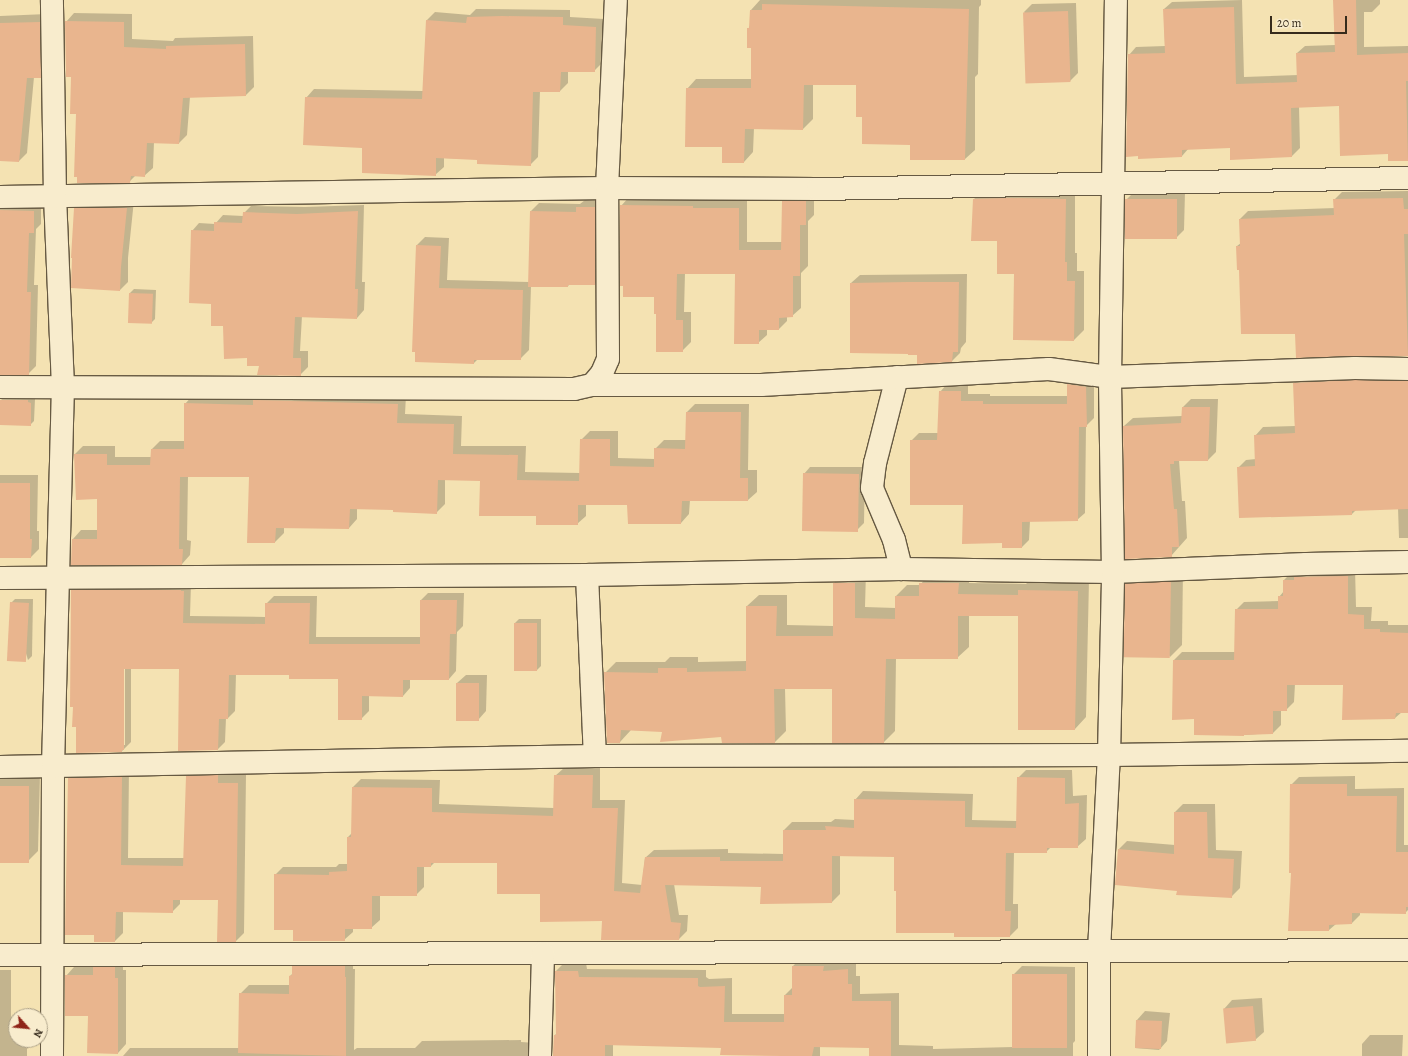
<!DOCTYPE html>
<style>
body{margin:0}
#map{position:relative;width:1408px;height:1056px;overflow:hidden;background:#f4e2b2;font-family:Alegreya,serif}
div>[style]{position:absolute}
.shadow>*{inset:0;background:#0003}
.building>*{inset:0;background:#e9b58e;transform-origin:0 0}
.roads{filter:drop-shadow(1px 0 #665942) drop-shadow(-1px 0 #665942) drop-shadow(0 1px #665942) drop-shadow(0 -1px #665942)}
.minor>*{height:22px;margin:-11px;padding:0 11px;transform-origin:11px;border-radius:11px;background:#f8eccd}
span{translate:-50% -50%;white-space:nowrap;text-align:center;line-height:1.15;-webkit-text-stroke:3px #f8eccd;paint-order:stroke}
.north{position:absolute;left:8px;top:1008px;width:40px;height:40px;box-sizing:border-box;background:#f8eccd;border:1px solid #aa9f86;border-radius:50%;rotate:117deg;font-size:11px;font-weight:700;line-height:16px;text-align:center;color:#362b1c}
.north::after{content:'';display:block;margin:auto;width:14px;height:18px;background:#8f2418;clip-path:polygon(50% 0,100% 100%,50% 72%,0 100%)}
.scale{position:absolute;left:1270px;top:16px;width:77px;height:18px;box-sizing:border-box;border:2px solid #362b1c;border-top:0;padding-left:5px;font-size:12px;line-height:14px;white-space:nowrap;color:#362b1c;-webkit-text-stroke:3px #f8eccd;paint-order:stroke}
</style>
<div id="map">
<div class="shadow">
<i style="clip-path:polygon(760px 0,981px 0,981px 5px,979px 7px,978px 74px,975px 77px,975px 150px,965px 159px,911px 159px,911px 144px,863px 116px,857px 84px,813px 84px,813px 119px,803px 129px,754px 128px,753px 152px,744px 162px,687px 89px,696px 79px,752px 79px,752px 47px,748px 29px,750px 26px,751px 10px)"></i>
<i style="clip-path:polygon(1242px 0,1244px 77px,1298px 75px,1297px 53px,1305px 46px,1335px 45px,1334px 0,1380px 0,1380px 4px,1372px 12px,1364px 12px,1364px 47px,1408px 46px,1408px 159px,1389px 153px,1340px 105px,1299px 106px,1300px 148px,1292px 156px,1231px 159px,1231px 147px,1189px 148px,1182px 156px,1129px 55px,1136px 47px,1165px 46px,1164px 9px,1172px 2px)"></i>
<i style="clip-path:polygon(1076px 3px,1078px 73px,1070px 81px,1024px 12px,1032px 4px)"></i>
<i style="clip-path:polygon(476px 9px,570px 10px,570px 17px,604px 19px,602px 63px,594px 71px,568px 71px,568px 83px,560px 91px,540px 91px,538px 157px,530px 165px,478px 159px,444px 158px,444px 167px,435px 175px,363px 147px,306px 98px,314px 89px,423px 91px,427px 20px,435px 12px,470px 15px)"></i>
<i style="clip-path:polygon(74px 13px,132px 14px,132px 39px,173px 41px,175px 38px,253px 36px,254px 87px,246px 95px,190px 97px,187px 135px,179px 143px,154px 142px,153px 168px,144px 176px,136px 175px,129px 182px,77px 113px,66px 22px)"></i>
<i style="clip-path:polygon(47px 14px,48px 69px,40px 77px,34px 77px,27px 153px,19px 161px,0 160px,0 16px)"></i>
<i style="clip-path:polygon(984px 189px,1075px 190px,1075px 253px,1077px 253px,1077px 271px,1084px 271px,1084px 330px,1074px 340px,1015px 273px,998px 240px,974px 199px)"></i>
<i style="clip-path:polygon(1408px 191px,1408px 356px,1355px 354px,1296px 333px,1240px 269px,1237px 246px,1241px 243px,1240px 219px,1248px 211px,1335px 208px,1334px 200px,1342px 192px)"></i>
<i style="clip-path:polygon(1134px 192px,1185px 192px,1184px 230px,1176px 238px,1126px 200px)"></i>
<i style="clip-path:polygon(791px 193px,814px 193px,814px 215px,808px 221px,808px 266px,801px 273px,801px 308px,792px 316px,787px 317px,787px 321px,779px 329px,767px 329px,767px 335px,758px 343px,736px 273px,685px 273px,684px 312px,691px 312px,691px 342px,682px 351px,657px 313px,655px 296px,621px 206px,629px 197px,747px 200px,747px 242px,782px 242px,783px 202px)"></i>
<i style="clip-path:polygon(134px 200px,128px 258px,128px 282px,120px 290px,75px 209px,83px 201px)"></i>
<i style="clip-path:polygon(585px 200px,602px 200px,602px 277px,595px 284px,570px 284px,568px 286px,531px 286px,529px 350px,520px 359px,478px 359px,474px 363px,417px 245px,425px 237px,449px 238px,447px 280px,529px 282px,531px 211px,539px 203px,580px 204px)"></i>
<i style="clip-path:polygon(0 202px,41px 203px,41px 224px,36px 229px,34px 285px,38px 285px,36px 366px,28px 374px,0 364px)"></i>
<i style="clip-path:polygon(364px 205px,362px 282px,365px 282px,364px 310px,357px 318px,302px 316px,300px 351px,308px 351px,308px 367px,300px 375px,260px 365px,248px 357px,224px 325px,212px 303px,192px 231px,199px 223px,215px 224px,223px 215px,243px 216px,244px 213px,251px 206px,305px 207px)"></i>
<i style="clip-path:polygon(967px 274px,966px 342px,961px 348px,960px 353px,952px 361px,918px 354px,851px 283px,860px 275px)"></i>
<i style="clip-path:polygon(134px 289px,156px 290px,155px 319px,151px 323px,130px 293px)"></i>
<i style="clip-path:polygon(1408px 373px,1408px 538px,1399px 538px,1398px 508px,1356px 510px,1352px 514px,1238px 468px,1246px 460px,1256px 459px,1255px 436px,1263px 427px,1295px 426px,1294px 383px,1302px 375px)"></i>
<i style="clip-path:polygon(1075px 377px,1094px 379px,1094px 418px,1086px 426px,1085px 513px,1077px 520px,1030px 521px,1029px 540px,1022px 547px,1003px 542px,964px 504px,911px 441px,919px 433px,938px 433px,940px 392px,947px 384px,968px 384px,968px 394px,990px 394px,990px 396px,1068px 396px,1068px 384px)"></i>
<i style="clip-path:polygon(193px 395px,406px 396px,405px 414px,462px 416px,461px 446px,526px 446px,525px 472px,580px 473px,581px 440px,590px 431px,618px 431px,618px 458px,655px 459px,655px 449px,664px 440px,686px 440px,687px 412px,695px 404px,749px 404px,748px 470px,757px 470px,757px 492px,748px 500px,690px 500px,689px 514px,681px 523px,628px 504px,586px 504px,586px 516px,577px 524px,537px 515px,481px 480px,445px 479px,445px 504px,436px 513px,394px 509px,357px 508px,357px 519px,349px 528px,284px 527px,284px 533px,275px 542px,250px 476px,188px 476px,187px 540px,191px 541px,190px 555px,182px 564px,73px 539px,81px 530px,98px 530px,98px 498px,75px 454px,83px 446px,115px 446px,115px 457px,152px 457px,152px 449px,160px 441px,185px 441px,185px 404px)"></i>
<i style="clip-path:polygon(5px 396px,32px 396px,32px 399px,35px 399px,34px 421px,30px 425px,1px 424px,1px 400px)"></i>
<i style="clip-path:polygon(1191px 399px,1218px 399px,1216px 452px,1208px 460px,1179px 460px,1182px 501px,1185px 501px,1187px 538px,1171px 556px,1124px 426px,1133px 418px,1182px 416px,1183px 407px)"></i>
<i style="clip-path:polygon(810px 467px,865px 467px,864px 523px,857px 530px,804px 474px)"></i>
<i style="clip-path:polygon(0 475px,38px 475px,37px 531px,39px 531px,39px 549px,31px 557px,0 557px)"></i>
<i style="clip-path:polygon(1355px 568px,1356px 607px,1372px 607px,1371px 621px,1388px 621px,1388px 625px,1408px 625px,1408px 712px,1402px 712px,1395px 718px,1344px 684px,1295px 684px,1294px 702px,1286px 710px,1281px 710px,1281px 725px,1273px 733px,1244px 735px,1195px 734px,1195px 718px,1174px 660px,1182px 652px,1235px 652px,1236px 610px,1244px 602px,1279px 601px,1279px 597px,1284px 591px,1284px 580px,1292px 572px)"></i>
<i style="clip-path:polygon(1183px 570px,1182px 645px,1170px 657px,1126px 584px,1139px 572px)"></i>
<i style="clip-path:polygon(846px 572px,866px 572px,865px 607px,896px 608px,896px 596px,907px 585px,920px 585px,931px 572px,969px 572px,969px 583px,1026px 584px,1030px 580px,1089px 580px,1086px 717px,1075px 729px,1019px 615px,969px 615px,969px 647px,957px 658px,896px 658px,895px 731px,884px 742px,833px 688px,785px 688px,786px 731px,775px 742px,663px 731px,631px 730px,620px 742px,605px 673px,616px 662px,665px 662px,670px 657px,698px 657px,698px 662px,747px 661px,747px 606px,759px 595px,787px 595px,787px 625px,834px 626px,834px 583px)"></i>
<i style="clip-path:polygon(evenodd,79px 583px,191px 584px,190px 616px,266px 617px,266px 604px,274px 596px,317px 596px,316px 637px,421px 637px,421px 600px,428px 593px,464px 593px,463px 626px,457px 632px,456px 671px,449px 679px,410px 679px,410px 688px,403px 696px,369px 695px,369px 711px,361px 719px,339px 678px,291px 674px,236px 674px,235px 711px,228px 718px,226px 718px,225px 742px,218px 749px,180px 668px,131px 668px,131px 742px,122px 751px,72px 591px,79px 583px,123px 664px,125px 664px,125px 745px,123px 745px,123px 664px)"></i>
<i style="clip-path:polygon(15px 599px,33px 599px,32px 656px,28px 660px,11px 603px)"></i>
<i style="clip-path:polygon(519px 619px,541px 619px,541px 666px,537px 670px,515px 623px)"></i>
<i style="clip-path:polygon(466px 675px,487px 675px,486px 711px,478px 720px,457px 683px)"></i>
<i style="clip-path:polygon(0 761px,40px 775px,38px 851px,27px 862px,0 862px)"></i>
<i style="clip-path:polygon(600px 767px,600px 800px,625px 800px,622px 883px,642px 885px,645px 858px,654px 850px,728px 849px,728px 853px,784px 854px,784px 830px,792px 822px,831px 822px,835px 819px,855px 820px,855px 800px,863px 791px,973px 794px,972px 820px,1017px 821px,1018px 778px,1026px 770px,1072px 770px,1073px 796px,1087px 795px,1086px 839px,1077px 847px,1051px 847px,1046px 852px,1014px 852px,1013px 904px,1018px 904px,1018px 928px,1010px 936px,955px 936px,955px 932px,895px 856px,840px 855px,840px 894px,832px 902px,762px 886px,674px 884px,679px 915px,688px 915px,687px 931px,679px 939px,603px 920px,541px 893px,498px 862px,435px 862px,431px 866px,424px 866px,424px 887px,416px 895px,380px 895px,380px 920px,371px 928px,353px 928px,353px 932px,344px 940px,294px 929px,275px 875px,283px 867px,336px 867px,339px 864px,348px 864px,348px 837px,352px 833px,353px 787px,361px 779px,440px 780px,439px 804px,554px 808px,555px 776px,564px 768px)"></i>
<i style="clip-path:polygon(225px 768px,225px 775px,246px 775px,244px 933px,236px 941px,219px 899px,180px 899px,180px 904px,172px 912px,123px 911px,123px 933px,115px 941px,95px 934px,69px 779px,76px 771px,129px 770px,128px 858px,185px 858px,187px 776px,195px 769px)"></i>
<i style="clip-path:polygon(1355px 776px,1355px 789px,1404px 788px,1404px 845px,1408px 845px,1408px 910px,1405px 913px,1360px 912px,1360px 915px,1352px 923px,1336px 924px,1329px 930px,1292px 872px,1291px 785px,1299px 777px)"></i>
<i style="clip-path:polygon(1183px 804px,1215px 804px,1216px 850px,1242px 851px,1240px 888px,1231px 897px,1178px 890px,1119px 849px,1127px 841px,1175px 845px,1175px 812px)"></i>
<i style="clip-path:polygon(302px 958px,353px 958px,353px 969px,355px 969px,354px 1050px,357px 1048px,415px 1048px,422px 1041px,521px 1040px,521px 1042px,536px 1043px,539px 1056px,123px 1056px,130px 1048px,239px 1048px,240px 994px,249px 985px,290px 985px,290px 976px,293px 973px,293px 967px)"></i>
<i style="clip-path:polygon(801px 958px,856px 962px,856px 976px,860px 976px,860px 994px,899px 993px,899px 1045px,933px 1046px,933px 1049px,1013px 1047px,1013px 975px,1022px 966px,1075px 967px,1075px 1041px,1073px 1043px,1073px 1056px,870px 1056px,870px 1047px,820px 1046px,820px 1056px,784px 1056px,722px 1047px,613px 1044px,613px 1056px,553px 1056px,555px 1035px,557px 1033px,556px 971px,564px 963px,586px 963px,587px 969px,706px 970px,706px 977px,709px 979px,732px 978px,732px 1014px,785px 1014px,785px 995px,793px 987px,793px 966px)"></i>
<i style="clip-path:polygon(103px 959px,123px 959px,123px 970px,126px 970px,126px 1044px,118px 1053px,89px 1015px,66px 976px,74px 967px,95px 967px)"></i>
<i style="clip-path:polygon(0 970px,11px 970px,11px 1024px,16px 1024px,16px 1040px,33px 1040px,33px 1043px,27px 1049px,27px 1056px,0 1056px)"></i>
<i style="clip-path:polygon(1262px 998px,1264px 1032px,1255px 1040px,1224px 1009px,1232px 1000px)"></i>
<i style="clip-path:polygon(1145px 1011px,1170px 1013px,1167px 1041px,1159px 1050px,1135px 1048px,1137px 1020px)"></i>
<i style="clip-path:polygon(1370px 1035px,1403px 1035px,1402px 1056px,1362px 1056px,1362px 1044px)"></i>
</div>
<div class="building">
<i style="clip-path:polygon(1333px 0,1356px 0,1357px 55px,1408px 53px,1408px 81px,1406px 81px,1408px 161px,1388px 161px,1388px 154px,1340px 156px,1339px 106px,1291px 108px,1292px 157px,1230px 160px,1230px 148px,1182px 150px,1182px 157px,1138px 159px,1138px 156px,1126px 157px,1128px 54px,1165px 53px,1163px 9px,1234px 7px,1236px 84px,1297px 82px,1296px 53px,1335px 52px)"></i>
<i style="clip-path:polygon(762px 4px,969px 9px,965px 160px,910px 160px,910px 145px,862px 144px,862px 117px,856px 117px,856px 85px,804px 85px,803px 130px,745px 129px,744px 163px,722px 163px,722px 147px,685px 147px,686px 88px,751px 88px,751px 48px,747px 48px,747px 28px,749px 28px,750px 10px,762px 10px)"></i>
<i style="left:1068px;top:11px;width:71px;height:45px;rotate:88deg"></i>
<i style="clip-path:polygon(502px 16px,563px 17px,563px 25px,596px 27px,595px 72px,561px 72px,560px 92px,533px 92px,531px 166px,477px 164px,477px 160px,436px 158px,436px 176px,362px 173px,362px 148px,303px 145px,305px 97px,422px 99px,426px 20px,466px 23px,467px 17px)"></i>
<i style="clip-path:polygon(65px 21px,124px 22px,124px 47px,166px 49px,166px 46px,245px 44px,246px 96px,183px 98px,179px 144px,147px 143px,145px 177px,131px 176px,130px 183px,77px 183px,77px 177px,74px 177px,76px 114px,70px 114px,71px 77px,66px 77px)"></i>
<i style="clip-path:polygon(40px 22px,41px 78px,27px 78px,19px 162px,0 161px,0 23px)"></i>
<i style="clip-path:polygon(1009px 198px,1066px 199px,1065px 262px,1067px 262px,1067px 281px,1075px 281px,1074px 341px,1013px 340px,1014px 274px,997px 274px,997px 241px,971px 241px,973px 199px)"></i>
<i style="clip-path:polygon(1403px 198px,1404px 209px,1408px 209px,1408px 234px,1404px 234px,1408px 356px,1355px 356px,1296px 358px,1295px 334px,1241px 334px,1239px 270px,1237px 270px,1236px 246px,1240px 246px,1239px 219px,1334px 215px,1333px 199px)"></i>
<i style="left:1125px;top:199px;width:52px;height:40px"></i>
<i style="clip-path:polygon(782px 201px,806px 201px,806px 225px,800px 225px,800px 276px,793px 276px,793px 317px,779px 318px,779px 330px,759px 330px,759px 344px,734px 344px,735px 274px,677px 274px,676px 320px,683px 320px,683px 352px,656px 352px,656px 314px,654px 314px,654px 297px,623px 297px,623px 286px,620px 286px,620px 205px,693px 206px,693px 208px,739px 208px,739px 250px,781px 250px)"></i>
<i style="clip-path:polygon(576px 207px,595px 207px,595px 285px,568px 285px,568px 287px,528px 287px,530px 211px,576px 212px)"></i>
<i style="clip-path:polygon(74px 208px,127px 208px,121px 267px,120px 291px,71px 288px,72px 258px,71px 258px)"></i>
<i style="clip-path:polygon(0 210px,34px 211px,34px 233px,29px 233px,27px 292px,31px 292px,29px 375px,0 375px)"></i>
<i style="clip-path:polygon(358px 211px,355px 289px,358px 289px,357px 319px,295px 317px,293px 358px,301px 358px,301px 376px,257px 375px,259px 366px,247px 366px,247px 358px,224px 359px,223px 326px,211px 326px,211px 304px,189px 303px,191px 230px,214px 231px,214px 222px,242px 223px,243px 212px,297px 214px)"></i>
<i style="clip-path:polygon(416px 245px,441px 246px,439px 288px,523px 290px,521px 360px,474px 360px,474px 364px,415px 362px,415px 352px,412px 352px)"></i>
<i style="clip-path:polygon(908px 282px,959px 282px,958px 352px,953px 352px,952px 362px,917px 364px,917px 355px,908px 355px,908px 354px,850px 353px,850px 283px)"></i>
<i style="left:129px;top:293px;width:24px;height:30px;rotate:2deg"></i>
<i style="clip-path:polygon(1355px 380px,1408px 381px,1408px 509px,1352px 511px,1352px 515px,1239px 518px,1237px 467px,1255px 466px,1254px 435px,1295px 433px,1293px 383px)"></i>
<i style="clip-path:polygon(1067px 384px,1086px 387px,1087px 427px,1079px 427px,1078px 521px,1022px 522px,1022px 548px,1002px 548px,1002px 543px,962px 544px,963px 505px,910px 505px,910px 440px,937px 440px,939px 391px,961px 391px,961px 401px,983px 401px,983px 404px,1067px 404px)"></i>
<i style="clip-path:polygon(0 400px,28px 400px,28px 402px,31px 403px,31px 426px,0 425px)"></i>
<i style="clip-path:polygon(253px 400px,398px 404px,397px 423px,454px 424px,453px 454px,518px 455px,517px 480px,579px 481px,580px 439px,610px 439px,610px 466px,654px 467px,654px 448px,685px 449px,686px 412px,741px 412px,740px 478px,748px 478px,748px 501px,682px 501px,681px 524px,628px 524px,627px 505px,578px 505px,578px 525px,536px 525px,536px 516px,479px 516px,480px 481px,438px 480px,437px 514px,393px 512px,393px 510px,350px 509px,349px 529px,276px 528px,275px 543px,247px 543px,249px 477px,180px 477px,179px 549px,183px 549px,182px 565px,71px 565px,72px 539px,97px 539px,97px 499px,76px 500px,74px 454px,107px 454px,107px 465px,150px 465px,151px 449px,184px 449px,184px 403px,253px 405px)"></i>
<i style="clip-path:polygon(1182px 407px,1210px 407px,1208px 461px,1174px 461px,1174px 464px,1170px 464px,1174px 509px,1177px 509px,1179px 547px,1172px 547px,1172px 557px,1125px 559px,1123px 426px,1181px 423px)"></i>
<i style="left:803px;top:473px;width:56px;height:58px;rotate:1deg"></i>
<i style="clip-path:polygon(0 483px,30px 483px,30px 539px,32px 539px,31px 558px,0 558px)"></i>
<i style="clip-path:polygon(1348px 576px,1348px 614px,1364px 615px,1364px 629px,1380px 629px,1380px 632px,1408px 633px,1408px 713px,1396px 713px,1395px 719px,1342px 720px,1343px 685px,1287px 685px,1287px 711px,1273px 711px,1273px 734px,1244px 735px,1244px 736px,1194px 735px,1194px 719px,1172px 720px,1173px 660px,1234px 660px,1235px 609px,1278px 609px,1278px 596px,1283px 596px,1283px 580px,1294px 580px,1294px 577px)"></i>
<i style="left:1171px;top:582px;width:76px;height:46px;rotate:91deg"></i>
<i style="clip-path:polygon(833px 583px,855px 583px,855px 618px,895px 619px,895px 596px,919px 596px,919px 583px,959px 583px,958px 594px,1018px 595px,1018px 590px,1078px 591px,1075px 730px,1018px 730px,1018px 616px,958px 616px,958px 659px,886px 659px,884px 743px,832px 743px,832px 689px,774px 689px,775px 743px,722px 743px,721px 737px,660px 742px,662px 732px,621px 730px,620px 743px,607px 743px,604px 672px,658px 673px,658px 668px,687px 668px,687px 672px,746px 671px,746px 606px,777px 606px,776px 636px,833px 636px)"></i>
<i style="clip-path:polygon(71px 590px,181px 590px,181px 591px,184px 591px,183px 623px,265px 624px,265px 603px,310px 603px,309px 644px,420px 644px,420px 600px,457px 600px,456px 634px,450px 634px,449px 680px,403px 680px,403px 697px,362px 696px,362px 720px,338px 720px,338px 679px,289px 679px,289px 675px,229px 675px,228px 719px,219px 719px,218px 750px,178px 751px,179px 669px,124px 669px,124px 750px,122px 750px,122px 752px,76px 753px,76px 727px,72px 727px,73px 707px,70px 707px)"></i>
<i style="left:10px;top:602px;width:19px;height:59px;rotate:3deg"></i>
<i style="left:514px;top:623px;width:23px;height:48px"></i>
<i style="left:456px;top:683px;width:23px;height:38px"></i>
<i style="clip-path:polygon(218px 775px,218px 783px,238px 783px,236px 942px,217px 942px,218px 900px,173px 900px,173px 913px,116px 912px,115px 942px,94px 942px,94px 935px,65px 935px,68px 778px,122px 777px,121px 865px,183px 866px,186px 776px)"></i>
<i style="clip-path:polygon(554px 775px,593px 775px,592px 808px,618px 808px,614px 891px,640px 893px,645px 857px,720px 857px,720px 861px,783px 861px,783px 830px,826px 830px,825px 826px,854px 828px,854px 799px,965px 801px,965px 827px,1016px 828px,1017px 777px,1065px 778px,1065px 804px,1079px 803px,1078px 848px,1047px 848px,1047px 853px,1006px 853px,1005px 911px,1011px 911px,1010px 937px,954px 937px,954px 933px,896px 933px,896px 891px,894px 891px,894px 857px,832px 856px,832px 903px,760px 904px,761px 887px,665px 885px,671px 922px,681px 923px,679px 940px,601px 940px,602px 921px,540px 922px,540px 894px,497px 894px,497px 863px,431px 863px,431px 867px,417px 867px,417px 896px,372px 896px,372px 929px,345px 929px,345px 941px,293px 941px,293px 930px,274px 930px,274px 874px,329px 875px,329px 872px,347px 871px,347px 837px,351px 837px,352px 787px,432px 788px,432px 812px,553px 816px)"></i>
<i style="clip-path:polygon(1290px 784px,1347px 784px,1347px 796px,1397px 796px,1396px 852px,1408px 852px,1408px 907px,1406px 907px,1406px 914px,1352px 913px,1352px 924px,1329px 925px,1329px 931px,1288px 931px,1291px 873px,1289px 873px)"></i>
<i style="left:0;top:786px;width:29px;height:77px"></i>
<i style="clip-path:polygon(1174px 812px,1207px 812px,1208px 858px,1234px 859px,1232px 898px,1176px 895px,1177px 891px,1115px 885px,1118px 849px,1174px 854px)"></i>
<i style="clip-path:polygon(292px 966px,345px 966px,345px 977px,346px 977px,346px 1056px,238px 1053px,239px 993px,289px 994px,289px 976px,292px 975px)"></i>
<i style="clip-path:polygon(792px 966px,824px 966px,823px 971px,848px 969px,848px 984px,852px 984px,852px 1001px,891px 1001px,891px 1056px,869px 1056px,869px 1048px,814px 1047px,812px 1056px,783px 1056px,720px 1055px,721px 1048px,605px 1045px,605px 1056px,553px 1056px,554px 1035px,556px 1035px,555px 971px,578px 971px,579px 977px,698px 978px,698px 986px,700px 987px,725px 986px,724px 1022px,784px 1022px,784px 995px,792px 995px)"></i>
<i style="clip-path:polygon(93px 967px,115px 967px,115px 978px,118px 978px,118px 1054px,87px 1053px,88px 1016px,65px 1016px,65px 975px,93px 975px)"></i>
<i style="left:1012px;top:974px;width:55px;height:74px"></i>
<i style="left:1253px;top:1006px;width:35px;height:30px;rotate:85deg"></i>
<i style="left:1136px;top:1020px;width:26px;height:28px;rotate:2deg"></i>
</div>
<div class="roads">
<div class="minor">
<i style="left:0;top:197px;width:607px;rotate:-0.85deg"></i>
<i style="left:607px;top:188px;width:211px;rotate:0.3deg"></i>
<i style="left:818px;top:189px;width:590px;rotate:-1.07deg"></i>
<i style="left:897px;top:377px;width:89px;rotate:104.3deg"></i>
<i style="left:875px;top:463px;width:25px;rotate:97deg"></i>
<i style="left:872px;top:488px;width:56px;rotate:67.1deg"></i>
<i style="left:894px;top:540px;width:30px;rotate:76deg"></i>
<i style="left:592px;top:385px;width:169px"></i>
<i style="left:761px;top:385px;width:288px;rotate:-3.2deg"></i>
<i style="left:1049px;top:369px;width:62px;rotate:7.5deg"></i>
<i style="left:1110px;top:377px;width:245px;rotate:-2.1deg"></i>
<i style="left:1355px;top:368px;width:53px;rotate:1.1deg"></i>
<i style="left:0;top:387px;width:574px;rotate:0.2deg"></i>
<i style="left:574px;top:389px;width:18px;rotate:-13deg"></i>
<i style="left:592px;top:385px;width:16px;rotate:-50deg"></i>
<i style="left:602px;top:373px;width:15px;rotate:-67deg"></i>
<i style="left:608px;top:359px;width:171px;rotate:-90.3deg"></i>
<i style="left:607px;top:188px;width:188px;rotate:-87.3deg"></i>
<i style="left:587px;top:575px;width:181px;rotate:87.5deg"></i>
<i style="left:0;top:578px;width:587px;rotate:-0.29deg"></i>
<i style="left:587px;top:575px;width:314px;rotate:-1.1deg"></i>
<i style="left:901px;top:569px;width:212px;rotate:0.8deg"></i>
<i style="left:1113px;top:572px;width:193px;rotate:-2.4deg"></i>
<i style="left:1306px;top:564px;width:102px;rotate:-1.1deg"></i>
<i style="left:0;top:767px;width:595px;rotate:-1.06deg"></i>
<i style="left:595px;top:756px;width:514px;rotate:-0.11deg"></i>
<i style="left:1109px;top:755px;width:299px;rotate:-0.8deg"></i>
<i style="left:0;top:955px;width:1408px;rotate:-0.2deg"></i>
<i style="left:52px;top:1056px;width:289px;rotate:-89.8deg"></i>
<i style="left:53px;top:767px;width:380px;rotate:-88.5deg"></i>
<i style="left:63px;top:387px;width:190px;rotate:-92.4deg"></i>
<i style="left:55px;top:197px;width:197px;rotate:-90.9deg"></i>
<i style="left:540px;top:1056px;width:103px;rotate:-88.3deg"></i>
<i style="left:1099px;top:1056px;width:105px;rotate:-90deg"></i>
<i style="left:1099px;top:951px;width:196px;rotate:-87.1deg"></i>
<i style="left:1109px;top:755px;width:183px;rotate:-88.7deg"></i>
<i style="left:1113px;top:572px;width:195px;rotate:-90.9deg"></i>
<i style="left:1110px;top:377px;width:377px;rotate:-89.1deg"></i>
</div>
</div>
<div class="north">N</div>
<div class="scale">20 m</div>
</div>
